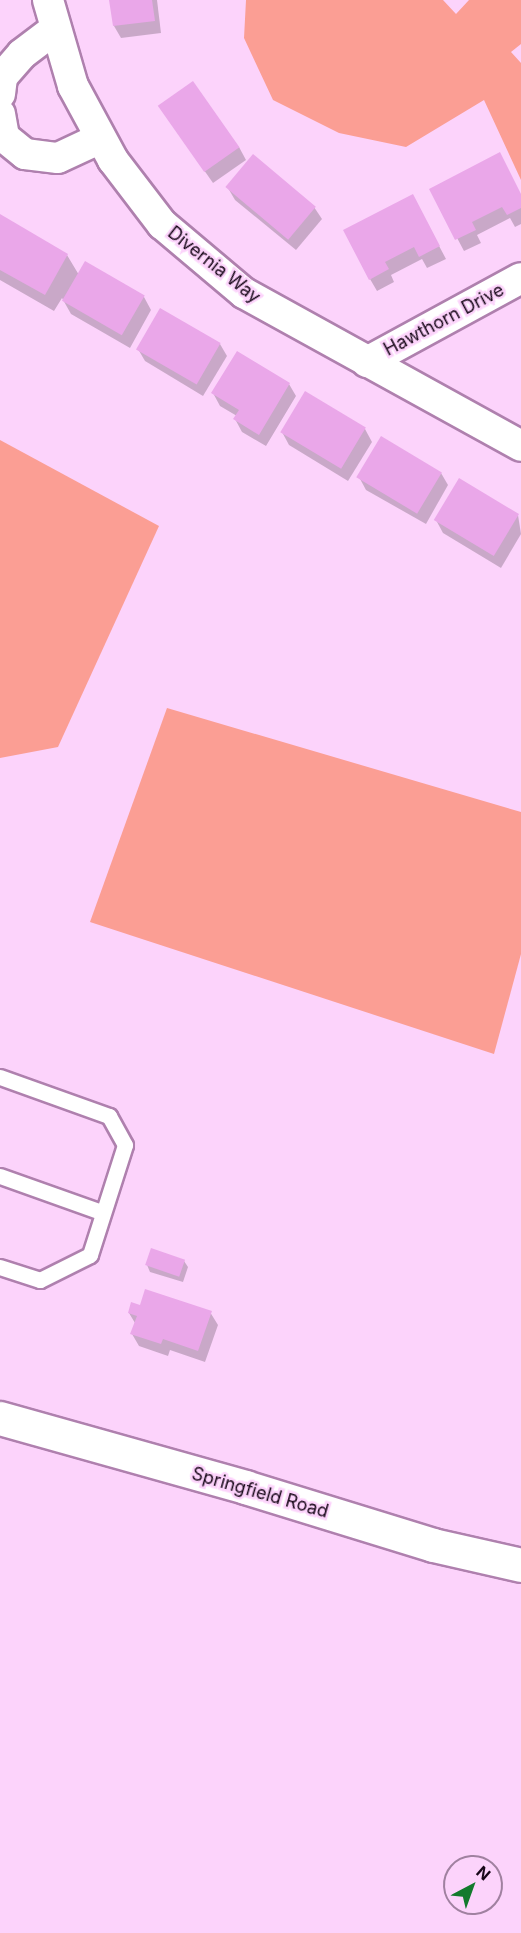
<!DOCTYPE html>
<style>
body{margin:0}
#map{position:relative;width:521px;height:1933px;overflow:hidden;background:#fcd3fb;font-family:Inter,sans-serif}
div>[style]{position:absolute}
.green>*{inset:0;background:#fb9e94}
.shadow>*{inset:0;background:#0003}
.building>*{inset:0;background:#eaa7e9;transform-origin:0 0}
.roads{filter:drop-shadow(2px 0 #af80ae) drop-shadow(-2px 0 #af80ae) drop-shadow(0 2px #af80ae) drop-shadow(0 -2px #af80ae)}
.service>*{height:15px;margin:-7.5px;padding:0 7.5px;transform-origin:7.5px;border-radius:7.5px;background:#fff}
.minor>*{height:30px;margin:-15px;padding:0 15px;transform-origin:15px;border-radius:15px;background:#fff}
.tertiary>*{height:33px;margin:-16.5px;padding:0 16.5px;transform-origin:16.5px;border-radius:16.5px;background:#fff}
span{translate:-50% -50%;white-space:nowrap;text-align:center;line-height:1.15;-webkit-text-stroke:5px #fcd3fb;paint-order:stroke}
.street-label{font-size:18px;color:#170718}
.north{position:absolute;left:443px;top:1855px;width:60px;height:60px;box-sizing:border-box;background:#fcd3fb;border:2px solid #a081a0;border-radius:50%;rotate:41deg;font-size:16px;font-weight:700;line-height:24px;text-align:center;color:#170718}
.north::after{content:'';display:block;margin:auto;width:21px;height:27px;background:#137a2d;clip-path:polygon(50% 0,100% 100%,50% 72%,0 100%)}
</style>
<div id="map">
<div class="green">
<i style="clip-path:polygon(246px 0,443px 0,456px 14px,469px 0,521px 0,521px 44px,511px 52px,521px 63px,521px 180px,484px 100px,406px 147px,339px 133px,273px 100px,244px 38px)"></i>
<i style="clip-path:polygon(0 440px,159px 526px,58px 747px,0 758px)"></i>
<i style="clip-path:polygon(167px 708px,521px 812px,521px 954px,494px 1054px,90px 922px)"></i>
</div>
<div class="shadow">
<i style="clip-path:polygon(111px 0,157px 0,161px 33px,121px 38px,114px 26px)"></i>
<i style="clip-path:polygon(160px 107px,239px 147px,246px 160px,213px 183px)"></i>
<i style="clip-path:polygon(228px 188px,314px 207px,322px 219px,296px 250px,235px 200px)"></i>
<i style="clip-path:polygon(431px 189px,521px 196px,521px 224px,515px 227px,510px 218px,477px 235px,481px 243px,464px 251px)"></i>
<i style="clip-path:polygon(419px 208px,446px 259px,427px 268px,422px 259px,391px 275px,394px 282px,377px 291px,370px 279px)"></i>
<i style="clip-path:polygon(0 216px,67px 255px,79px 275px,144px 297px,151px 310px,130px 348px,71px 314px,62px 298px,54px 311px,0 280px)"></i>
<i style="clip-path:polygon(220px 344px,227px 356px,203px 396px,145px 361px,138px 349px)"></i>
<i style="clip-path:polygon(289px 384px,296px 396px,266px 446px,242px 432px,235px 419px,237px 416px,220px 406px,213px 393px)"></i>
<i style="clip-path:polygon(365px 429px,372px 442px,348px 481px,289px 445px,282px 432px)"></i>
<i style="clip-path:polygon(441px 473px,448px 485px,426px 524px,366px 490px,359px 477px)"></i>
<i style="clip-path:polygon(518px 515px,521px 534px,501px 568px,443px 533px,436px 520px)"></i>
<i style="clip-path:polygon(184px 1261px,188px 1267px,183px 1282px,150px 1272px,147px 1265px)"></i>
<i style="clip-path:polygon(141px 1307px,210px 1312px,218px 1325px,205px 1362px,170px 1350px,168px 1356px,139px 1346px,132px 1334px,135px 1323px,129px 1313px)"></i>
</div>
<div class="building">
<i style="clip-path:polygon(109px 0,152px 0,155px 21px,113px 26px)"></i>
<i style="left:193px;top:81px;width:81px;height:43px;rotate:55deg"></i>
<i style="clip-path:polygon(500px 152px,521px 194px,521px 208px,507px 215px,502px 207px,472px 222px,476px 230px,455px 240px,429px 189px)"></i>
<i style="left:253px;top:154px;width:82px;height:43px;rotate:40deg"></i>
<i style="clip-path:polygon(413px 194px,440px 246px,419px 257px,414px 247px,385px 262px,389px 269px,369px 280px,343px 230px)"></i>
<i style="clip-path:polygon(0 214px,68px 254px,45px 295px,0 270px)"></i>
<i style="left:85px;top:261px;width:69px;height:46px;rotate:30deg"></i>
<i style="left:160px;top:308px;width:70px;height:48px;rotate:30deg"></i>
<i style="clip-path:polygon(237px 351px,290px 383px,259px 435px,233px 419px,239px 410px,211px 393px)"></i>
<i style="left:305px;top:391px;width:71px;height:48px;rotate:31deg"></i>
<i style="left:381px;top:436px;width:71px;height:48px;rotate:31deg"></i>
<i style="left:459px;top:478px;width:70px;height:49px;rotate:31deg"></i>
<i style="left:151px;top:1248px;width:36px;height:18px;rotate:19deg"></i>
<i style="clip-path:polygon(145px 1289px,212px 1311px,198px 1351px,163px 1339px,161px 1344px,130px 1334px,137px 1316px,128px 1313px,131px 1302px,140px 1305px)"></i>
</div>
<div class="roads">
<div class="service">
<i style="left:0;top:1077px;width:116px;rotate:19.7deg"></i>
<i style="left:109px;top:1116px;width:33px;rotate:61deg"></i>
<i style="left:125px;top:1145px;width:115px;rotate:107.7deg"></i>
<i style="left:90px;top:1255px;width:56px;rotate:153.4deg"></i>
<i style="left:40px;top:1280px;width:42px;rotate:-162deg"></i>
<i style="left:0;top:1176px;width:107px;rotate:19.6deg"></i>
</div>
<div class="minor">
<i style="left:48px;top:0;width:90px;rotate:73.8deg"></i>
<i style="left:73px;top:86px;width:84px;rotate:61.6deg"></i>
<i style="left:113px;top:160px;width:81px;rotate:52.6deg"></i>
<i style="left:162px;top:224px;width:107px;rotate:40.1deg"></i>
<i style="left:244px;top:293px;width:316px;rotate:28.9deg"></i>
<i style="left:0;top:94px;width:17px;rotate:-83deg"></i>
<i style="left:2px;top:77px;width:30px;rotate:-49deg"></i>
<i style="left:22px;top:54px;width:41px;rotate:-37.1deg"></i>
<i style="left:0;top:114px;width:23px;rotate:80deg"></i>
<i style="left:4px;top:137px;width:27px;rotate:39deg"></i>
<i style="left:25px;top:154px;width:33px;rotate:7deg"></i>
<i style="left:58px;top:158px;width:47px;rotate:-24.9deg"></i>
<i style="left:367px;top:362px;width:175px;rotate:-28.6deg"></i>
</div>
<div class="tertiary">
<i style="left:0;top:1418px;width:255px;rotate:15.7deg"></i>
<i style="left:245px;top:1487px;width:197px;rotate:17.1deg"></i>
<i style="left:433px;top:1545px;width:90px;rotate:12.8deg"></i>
</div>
</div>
<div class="street-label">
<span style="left:214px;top:265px;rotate:38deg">Divernia Way</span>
<span style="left:444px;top:320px;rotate:-28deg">Hawthorn Drive</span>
<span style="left:260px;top:1493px;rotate:16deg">Springfield Road</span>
</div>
<div class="north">N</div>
</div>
